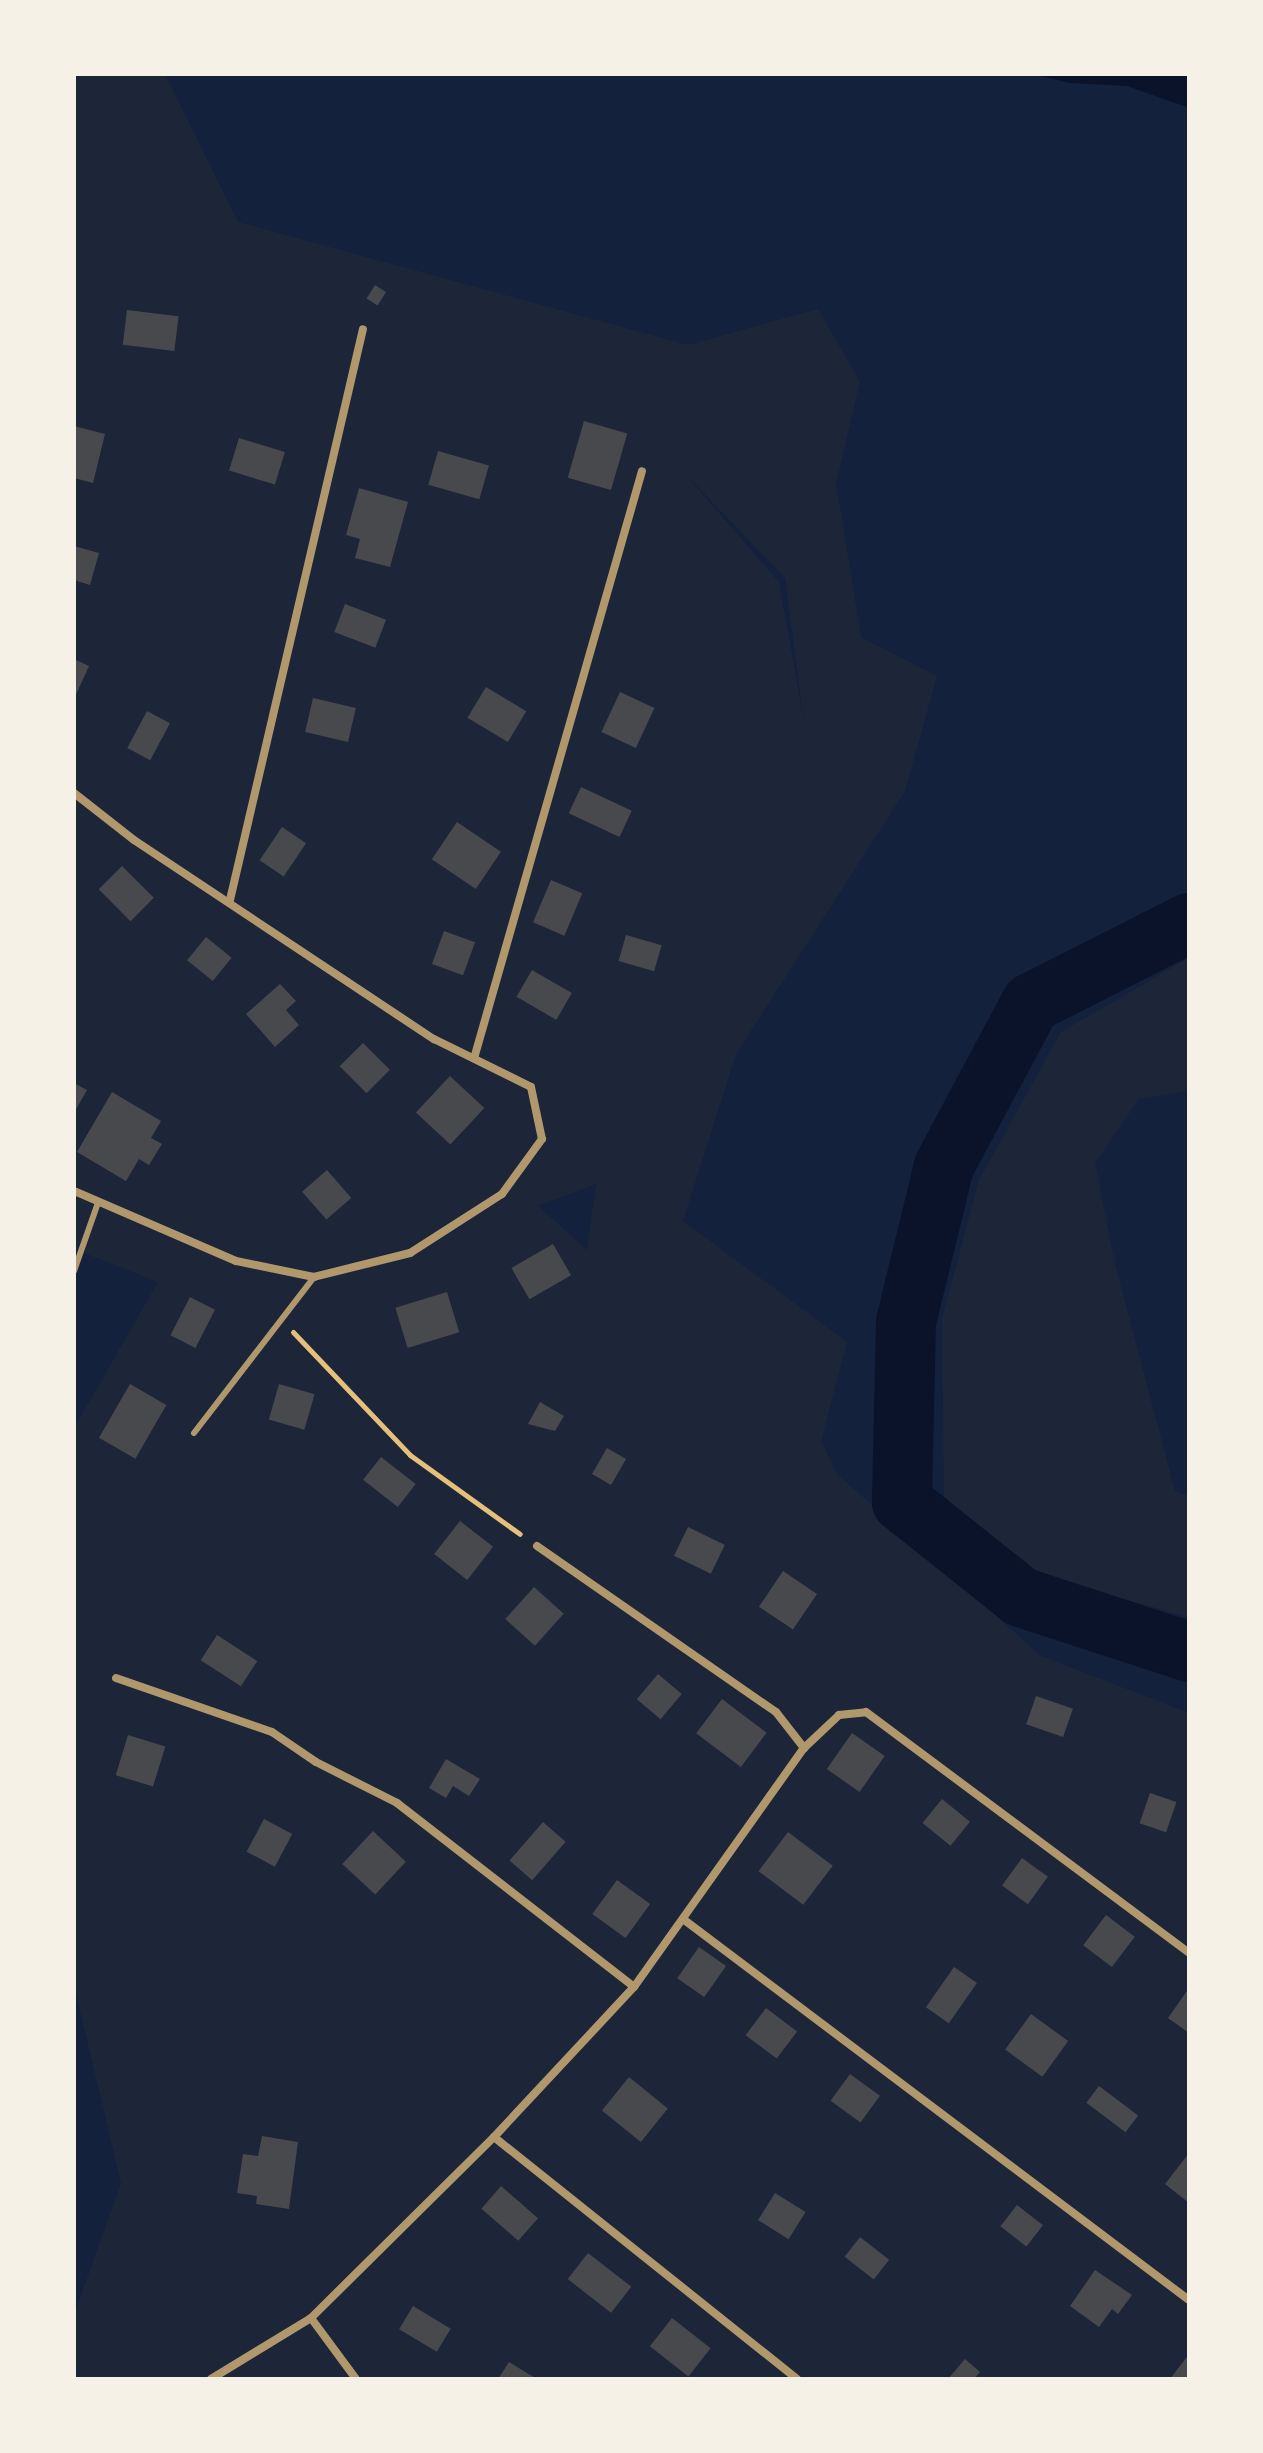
<!DOCTYPE html>
<style>
body{margin:0}
#map{position:relative;width:1263px;height:2453px;overflow:hidden;background:#14213d;font-family:Lato,sans-serif}
div>[style]{position:absolute}
.green>*{inset:0;background:#1d2539}
.water>*{inset:0;background:#0b132b}
.river>*{height:60px;margin:-30px;padding:0 30px;transform-origin:30px;border-radius:30px;background:#0b132b}
.building>*{inset:0;background:#48494c;transform-origin:0 0}
.path>*{height:5px;margin:-2.5px;padding:0 2.5px;transform-origin:2.5px;border-radius:2.5px;background:#e5c07b}
.service>*{height:6px;margin:-3px;padding:0 3px;transform-origin:3px;border-radius:3px;background:#b1986c}
.minor>*{height:8px;margin:-4px;padding:0 4px;transform-origin:4px;border-radius:4px;background:#b1986c}
span{translate:-50% -50%;white-space:nowrap;text-align:center;line-height:1.15;-webkit-text-stroke:6px #f6f1e7;paint-order:stroke}
.frame{position:absolute;inset:0;border:76px solid #f6f1e7;pointer-events:none}
</style>
<div id="map">
<div class="green">
<i style="clip-path:polygon(evenodd,74px 74px,165px 74px,238px 222px,688px 345px,818px 309px,860px 382px,836px 483px,861px 637px,937px 676px,905px 791px,736px 1054px,683px 1221px,847px 1342px,821px 1441px,837px 1474px,1041px 1656px,1189px 1713px,1189px 2379px,74px 2379px,74px 2315px,121px 2183px,74px 1985px,74px 1428px,158px 1282px,74px 1249px,74px 74px,686px 475px,785px 578px,804px 721px,779px 582px,686px 475px,74px 74px,596px 1184px,587px 1248px,588px 1251px,538px 1206px,596px 1184px)"></i>
<i style="clip-path:polygon(1189px 958px,1189px 1091px,1139px 1099px,1095px 1163px,1115px 1264px,1175px 1491px,1189px 1496px,1189px 1617px,1029px 1573px,944px 1497px,942px 1319px,979px 1180px,1061px 1032px)"></i>
</div>
<div class="water">
<i style="clip-path:polygon(1032px 74px,1189px 74px,1189px 108px,1127px 86px,1070px 83px)"></i>
</div>
<div class="river">
<i style="left:1189px;top:923px;width:177px;rotate:153.1deg"></i>
<i style="left:1031px;top:1003px;width:185px;rotate:118.1deg"></i>
<i style="left:944px;top:1166px;width:161px;rotate:103.7deg"></i>
<i style="left:906px;top:1322px;width:180px;rotate:91.3deg"></i>
<i style="left:902px;top:1502px;width:152px;rotate:38.6deg"></i>
<i style="left:1021px;top:1597px;width:177px;rotate:18.1deg"></i>
</div>
<div class="building">
<i style="left:375px;top:285px;width:13px;height:16px;rotate:32deg"></i>
<i style="left:127px;top:310px;width:52px;height:35px;rotate:7deg"></i>
<i style="left:584px;top:421px;width:45px;height:59px;rotate:16deg"></i>
<i style="clip-path:polygon(74px 426px,105px 434px,93px 483px,74px 478px)"></i>
<i style="left:239px;top:438px;width:48px;height:34px;rotate:17deg"></i>
<i style="left:438px;top:451px;width:53px;height:35px;rotate:16deg"></i>
<i style="clip-path:polygon(359px 488px,408px 502px,390px 567px,355px 558px,360px 539px,346px 535px)"></i>
<i style="clip-path:polygon(74px 546px,99px 553px,90px 585px,74px 580px)"></i>
<i style="left:345px;top:604px;width:44px;height:30px;rotate:21deg"></i>
<i style="clip-path:polygon(74px 659px,89px 666px,74px 699px)"></i>
<i style="left:486px;top:687px;width:47px;height:36px;rotate:31deg"></i>
<i style="left:620px;top:692px;width:38px;height:44px;rotate:25deg"></i>
<i style="left:313px;top:698px;width:44px;height:35px;rotate:13deg"></i>
<i style="left:147px;top:711px;width:26px;height:42px;rotate:28deg"></i>
<i style="left:581px;top:787px;width:56px;height:29px;rotate:25deg"></i>
<i style="left:457px;top:822px;width:53px;height:45px;rotate:34deg"></i>
<i style="left:282px;top:827px;width:29px;height:40px;rotate:34deg"></i>
<i style="left:122px;top:866px;width:45px;height:33px;rotate:45deg"></i>
<i style="left:551px;top:880px;width:34px;height:46px;rotate:23deg"></i>
<i style="left:444px;top:931px;width:33px;height:35px;rotate:20deg"></i>
<i style="left:626px;top:935px;width:37px;height:27px;rotate:16deg"></i>
<i style="left:206px;top:937px;width:33px;height:30px;rotate:39deg"></i>
<i style="left:532px;top:970px;width:46px;height:31px;rotate:30deg"></i>
<i style="clip-path:polygon(280px 984px,296px 1001px,286px 1010px,299px 1025px,275px 1047px,246px 1014px)"></i>
<i style="left:363px;top:1043px;width:38px;height:33px;rotate:45deg"></i>
<i style="left:450px;top:1076px;width:47px;height:50px;rotate:43deg"></i>
<i style="clip-path:polygon(74px 1083px,87px 1090px,74px 1113px)"></i>
<i style="clip-path:polygon(112px 1092px,161px 1121px,151px 1138px,162px 1144px,149px 1165px,139px 1159px,126px 1181px,77px 1152px)"></i>
<i style="left:327px;top:1170px;width:37px;height:33px;rotate:49deg"></i>
<i style="left:553px;top:1244px;width:36px;height:48px;rotate:60deg"></i>
<i style="left:447px;top:1292px;width:42px;height:54px;rotate:73deg"></i>
<i style="left:190px;top:1297px;width:28px;height:43px;rotate:27deg"></i>
<i style="left:130px;top:1384px;width:42px;height:62px;rotate:30deg"></i>
<i style="left:279px;top:1384px;width:37px;height:37px;rotate:16deg"></i>
<i style="clip-path:polygon(540px 1402px,564px 1416px,555px 1431px,528px 1424px)"></i>
<i style="left:607px;top:1448px;width:22px;height:30px;rotate:30deg"></i>
<i style="left:381px;top:1457px;width:44px;height:29px;rotate:38deg"></i>
<i style="left:460px;top:1521px;width:42px;height:42px;rotate:38deg"></i>
<i style="left:688px;top:1527px;width:41px;height:32px;rotate:26deg"></i>
<i style="left:783px;top:1571px;width:41px;height:43px;rotate:34deg"></i>
<i style="left:534px;top:1587px;width:40px;height:43px;rotate:42deg"></i>
<i style="left:217px;top:1635px;width:48px;height:30px;rotate:33deg"></i>
<i style="left:658px;top:1674px;width:31px;height:33px;rotate:40deg"></i>
<i style="left:1036px;top:1696px;width:39px;height:30px;rotate:19deg"></i>
<i style="left:722px;top:1699px;width:56px;height:43px;rotate:37deg"></i>
<i style="left:852px;top:1733px;width:40px;height:44px;rotate:35deg"></i>
<i style="left:128px;top:1735px;width:39px;height:42px;rotate:17deg"></i>
<i style="clip-path:polygon(446px 1759px,480px 1779px,469px 1796px,453px 1786px,446px 1798px,429px 1788px)"></i>
<i style="left:1150px;top:1793px;width:28px;height:32px;rotate:19deg"></i>
<i style="left:942px;top:1799px;width:36px;height:31px;rotate:39deg"></i>
<i style="left:264px;top:1819px;width:32px;height:37px;rotate:28deg"></i>
<i style="left:543px;top:1822px;width:30px;height:51px;rotate:41deg"></i>
<i style="left:373px;top:1831px;width:45px;height:45px;rotate:43deg"></i>
<i style="left:788px;top:1832px;width:56px;height:49px;rotate:37deg"></i>
<i style="left:1022px;top:1858px;width:32px;height:34px;rotate:36deg"></i>
<i style="left:617px;top:1880px;width:41px;height:42px;rotate:36deg"></i>
<i style="left:1106px;top:1915px;width:36px;height:38px;rotate:37deg"></i>
<i style="left:699px;top:1947px;width:33px;height:38px;rotate:35deg"></i>
<i style="left:954px;top:1967px;width:28px;height:49px;rotate:35deg"></i>
<i style="clip-path:polygon(1189px 1988px,1189px 2033px,1168px 2018px)"></i>
<i style="left:766px;top:2008px;width:39px;height:34px;rotate:37deg"></i>
<i style="left:1031px;top:2014px;width:46px;height:44px;rotate:36deg"></i>
<i style="left:850px;top:2074px;width:37px;height:33px;rotate:36deg"></i>
<i style="left:629px;top:2077px;width:50px;height:43px;rotate:39deg"></i>
<i style="left:1099px;top:2086px;width:49px;height:21px;rotate:37deg"></i>
<i style="clip-path:polygon(262px 2136px,298px 2142px,289px 2209px,256px 2204px,257px 2196px,237px 2193px,243px 2154px,258px 2156px)"></i>
<i style="clip-path:polygon(1189px 2153px,1189px 2203px,1165px 2184px)"></i>
<i style="left:501px;top:2186px;width:49px;height:30px;rotate:41deg"></i>
<i style="left:775px;top:2193px;width:36px;height:32px;rotate:32deg"></i>
<i style="left:1017px;top:2205px;width:33px;height:27px;rotate:38deg"></i>
<i style="left:860px;top:2237px;width:37px;height:25px;rotate:38deg"></i>
<i style="left:588px;top:2253px;width:55px;height:33px;rotate:38deg"></i>
<i style="clip-path:polygon(1095px 2270px,1132px 2295px,1118px 2314px,1112px 2309px,1099px 2327px,1070px 2306px)"></i>
<i style="left:413px;top:2306px;width:44px;height:27px;rotate:31deg"></i>
<i style="left:672px;top:2318px;width:49px;height:36px;rotate:38deg"></i>
<i style="clip-path:polygon(1189px 2354px,1189px 2379px,1170px 2379px)"></i>
<i style="clip-path:polygon(965px 2359px,980px 2372px,974px 2379px,948px 2379px)"></i>
<i style="clip-path:polygon(509px 2362px,537px 2379px,498px 2379px)"></i>
</div>
<div class="path">
<i style="left:293px;top:1332px;width:170px;rotate:46.4deg"></i>
<i style="left:410px;top:1455px;width:135px;rotate:35.7deg"></i>
</div>
<div class="service">
<i style="left:74px;top:1271px;width:72px;rotate:-70.6deg"></i>
<i style="left:194px;top:1433px;width:197px;rotate:-52.4deg"></i>
</div>
<div class="minor">
<i style="left:74px;top:793px;width:76px;rotate:38.1deg"></i>
<i style="left:134px;top:840px;width:360px;rotate:33.6deg"></i>
<i style="left:434px;top:1039px;width:108px;rotate:26.3deg"></i>
<i style="left:531px;top:1087px;width:53px;rotate:78.1deg"></i>
<i style="left:542px;top:1139px;width:68px;rotate:126deg"></i>
<i style="left:502px;top:1194px;width:109px;rotate:147.3deg"></i>
<i style="left:410px;top:1253px;width:99px;rotate:166deg"></i>
<i style="left:314px;top:1277px;width:80px;rotate:-168.4deg"></i>
<i style="left:236px;top:1261px;width:176px;rotate:-156.6deg"></i>
<i style="left:230px;top:900px;width:586px;rotate:-76.89deg"></i>
<i style="left:475px;top:1055px;width:607px;rotate:-74.04deg"></i>
<i style="left:537px;top:1546px;width:291px;rotate:34.8deg"></i>
<i style="left:776px;top:1712px;width:46px;rotate:52.1deg"></i>
<i style="left:116px;top:1678px;width:165px;rotate:19.1deg"></i>
<i style="left:272px;top:1732px;width:53px;rotate:34.3deg"></i>
<i style="left:316px;top:1762px;width:91px;rotate:26.8deg"></i>
<i style="left:397px;top:1803px;width:300px;rotate:37.8deg"></i>
<i style="left:683px;top:1919px;width:633px;rotate:36.98deg"></i>
<i style="left:494px;top:2137px;width:388px;rotate:38.6deg"></i>
<i style="left:311px;top:2318px;width:76px;rotate:53.6deg"></i>
<i style="left:211px;top:2379px;width:117px;rotate:-31.4deg"></i>
<i style="left:311px;top:2318px;width:257px;rotate:-44.7deg"></i>
<i style="left:494px;top:2137px;width:205px;rotate:-47deg"></i>
<i style="left:634px;top:1987px;width:293px;rotate:-54.6deg"></i>
<i style="left:804px;top:1748px;width:48px;rotate:-43.3deg"></i>
<i style="left:839px;top:1715px;width:27px;rotate:-6deg"></i>
<i style="left:866px;top:1712px;width:403px;rotate:36.7deg"></i>
</div>
<div class="frame"></div>
</div>
